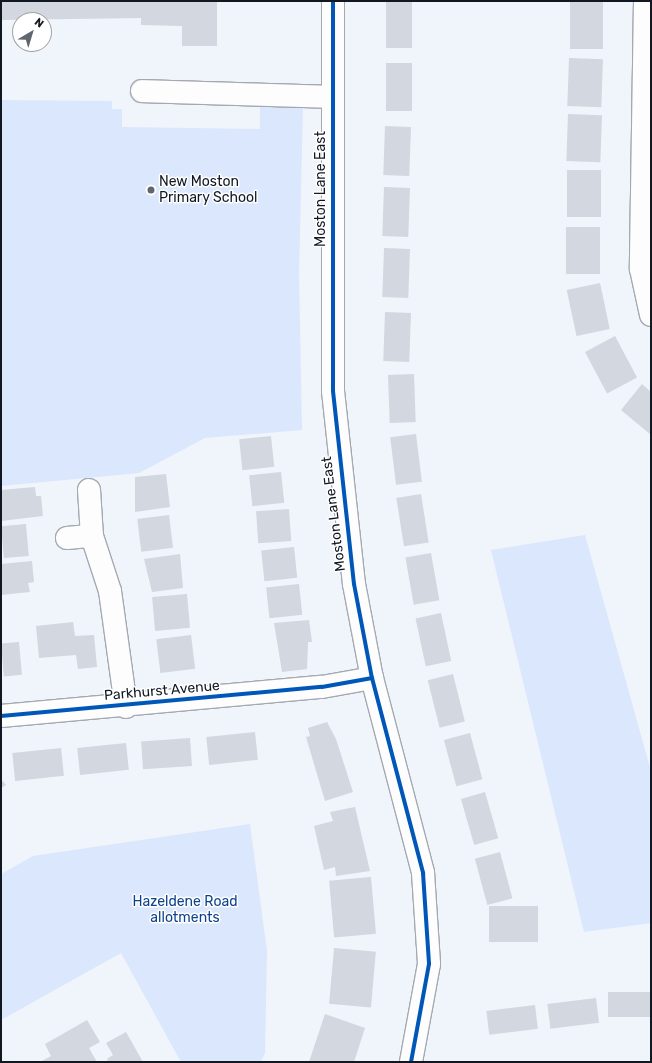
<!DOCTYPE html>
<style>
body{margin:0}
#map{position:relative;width:652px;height:1063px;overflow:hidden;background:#f0f4fb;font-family:Rubik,sans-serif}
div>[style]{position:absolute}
.green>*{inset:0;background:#dae7fc}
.building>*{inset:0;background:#d2d7e0;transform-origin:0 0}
.roads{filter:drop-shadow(1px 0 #a4a9b1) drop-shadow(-1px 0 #a4a9b1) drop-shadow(0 1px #a4a9b1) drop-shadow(0 -1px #a4a9b1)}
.minor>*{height:22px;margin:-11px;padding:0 11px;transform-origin:11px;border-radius:11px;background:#fdfdfe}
.cycleway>*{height:4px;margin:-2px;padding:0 2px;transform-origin:2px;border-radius:2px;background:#0057b8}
.dots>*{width:11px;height:11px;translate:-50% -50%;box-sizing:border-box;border:2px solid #fff;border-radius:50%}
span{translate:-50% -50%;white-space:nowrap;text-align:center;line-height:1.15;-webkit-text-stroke:3px #fff;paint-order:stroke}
.poi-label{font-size:14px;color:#121822}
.left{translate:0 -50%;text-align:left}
.street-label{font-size:14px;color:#121822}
.park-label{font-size:14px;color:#0e438c}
.frame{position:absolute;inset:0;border:2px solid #121822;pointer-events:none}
.north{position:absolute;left:12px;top:12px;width:40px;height:40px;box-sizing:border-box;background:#fff;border:1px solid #a0a3a7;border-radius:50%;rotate:38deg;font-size:11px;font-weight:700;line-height:16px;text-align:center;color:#121822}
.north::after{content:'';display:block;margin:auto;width:14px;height:18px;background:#60656e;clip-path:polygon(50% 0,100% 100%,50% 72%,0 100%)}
</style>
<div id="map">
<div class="green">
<i style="clip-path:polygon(1px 100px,112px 101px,112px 109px,122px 109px,122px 127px,260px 129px,260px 106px,303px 106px,299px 274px,302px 430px,205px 438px,139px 473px,1px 486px)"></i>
<i style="clip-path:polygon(585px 535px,651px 771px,651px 923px,584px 932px,491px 550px)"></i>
<i style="clip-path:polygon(250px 824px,267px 951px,265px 1053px,261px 1062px,181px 1062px,121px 953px,1px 1020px,1px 874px,33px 856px)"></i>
</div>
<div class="building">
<i style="clip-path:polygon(1px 1px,217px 1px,217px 46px,182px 46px,182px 26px,141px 25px,141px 18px,1px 20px)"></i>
<i style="left:386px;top:1px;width:26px;height:47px"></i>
<i style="left:570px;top:2px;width:33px;height:47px"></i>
<i style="left:569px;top:58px;width:34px;height:48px;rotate:2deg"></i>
<i style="left:386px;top:63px;width:26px;height:48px"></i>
<i style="left:568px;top:114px;width:34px;height:47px;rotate:2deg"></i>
<i style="left:385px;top:126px;width:26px;height:49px;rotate:2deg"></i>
<i style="left:567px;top:170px;width:34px;height:47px"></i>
<i style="left:384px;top:187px;width:26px;height:49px;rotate:2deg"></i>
<i style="left:566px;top:227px;width:34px;height:47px"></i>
<i style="left:384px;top:248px;width:26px;height:49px;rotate:2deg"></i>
<i style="left:600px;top:283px;width:47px;height:34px;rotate:78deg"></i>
<i style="left:385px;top:312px;width:26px;height:49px;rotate:2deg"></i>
<i style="left:615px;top:336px;width:47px;height:34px;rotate:62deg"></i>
<i style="left:414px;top:374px;width:48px;height:26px;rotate:88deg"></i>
<i style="clip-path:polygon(642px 384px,651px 392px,651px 435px,621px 410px)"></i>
<i style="left:416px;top:434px;width:48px;height:26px;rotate:83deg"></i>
<i style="left:271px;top:436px;width:31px;height:32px;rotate:84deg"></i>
<i style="left:281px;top:472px;width:31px;height:32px;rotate:84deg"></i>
<i style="clip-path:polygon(166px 474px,170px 507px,135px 512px,135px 477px)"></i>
<i style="clip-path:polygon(35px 487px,36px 496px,41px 496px,43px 516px,1px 521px,1px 490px)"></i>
<i style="left:421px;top:494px;width:49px;height:25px;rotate:81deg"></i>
<i style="left:289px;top:509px;width:32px;height:33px;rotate:86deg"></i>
<i style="left:169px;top:515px;width:33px;height:32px;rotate:83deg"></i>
<i style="left:26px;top:524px;width:32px;height:25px;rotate:85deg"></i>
<i style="left:294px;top:547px;width:31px;height:33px;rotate:84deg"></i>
<i style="left:431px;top:553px;width:48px;height:26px;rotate:80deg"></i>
<i style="clip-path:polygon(180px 554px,183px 588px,152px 592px,144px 559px)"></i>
<i style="clip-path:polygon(32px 561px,34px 582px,28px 583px,30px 592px,1px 595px,1px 564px)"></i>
<i style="left:299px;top:584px;width:31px;height:33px;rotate:84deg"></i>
<i style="left:187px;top:594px;width:34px;height:35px;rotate:85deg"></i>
<i style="left:441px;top:613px;width:49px;height:26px;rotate:78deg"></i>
<i style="clip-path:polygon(309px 620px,312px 642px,308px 642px,307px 669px,282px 672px,274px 623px)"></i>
<i style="clip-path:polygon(73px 622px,75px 636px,94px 635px,97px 667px,78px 669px,76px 655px,39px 658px,36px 626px)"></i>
<i style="left:191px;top:635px;width:34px;height:35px;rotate:83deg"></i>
<i style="left:19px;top:642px;width:33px;height:18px;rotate:85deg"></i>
<i style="left:453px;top:674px;width:49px;height:26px;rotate:76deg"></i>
<i style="clip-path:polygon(327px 722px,336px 739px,353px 792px,325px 801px,306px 737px,310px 736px,308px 728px)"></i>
<i style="left:255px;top:732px;width:28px;height:49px;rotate:84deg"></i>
<i style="left:470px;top:733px;width:48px;height:27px;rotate:75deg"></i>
<i style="left:190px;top:738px;width:28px;height:49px;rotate:86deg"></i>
<i style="left:126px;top:743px;width:27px;height:49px;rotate:84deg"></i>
<i style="left:61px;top:748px;width:28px;height:49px;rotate:84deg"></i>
<i style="clip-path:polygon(1px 779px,6px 785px,1px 788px)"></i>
<i style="left:485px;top:792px;width:48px;height:25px;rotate:74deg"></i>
<i style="clip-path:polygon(355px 807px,370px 871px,336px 876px,335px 867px,324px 870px,314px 826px,333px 821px,330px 812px)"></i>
<i style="left:500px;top:852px;width:48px;height:26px;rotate:75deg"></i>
<i style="left:371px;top:877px;width:57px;height:42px;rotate:85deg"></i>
<i style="left:538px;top:906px;width:36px;height:49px;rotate:90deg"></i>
<i style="left:334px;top:948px;width:42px;height:56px;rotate:5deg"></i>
<i style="left:651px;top:992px;width:25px;height:43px;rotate:90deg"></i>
<i style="left:596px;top:998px;width:25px;height:49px;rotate:83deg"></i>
<i style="left:535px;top:1005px;width:24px;height:49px;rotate:83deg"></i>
<i style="clip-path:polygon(325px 1014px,365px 1028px,354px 1062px,309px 1062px)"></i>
<i style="clip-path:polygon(87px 1020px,100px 1042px,89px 1048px,97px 1062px,40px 1062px,51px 1056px,45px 1044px)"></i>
<i style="clip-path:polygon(126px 1032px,143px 1062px,108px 1062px,107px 1059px,113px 1055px,106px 1043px)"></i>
</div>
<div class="roads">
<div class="minor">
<i style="left:333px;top:1px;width:390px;rotate:90deg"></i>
<i style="left:333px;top:391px;width:194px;rotate:83.8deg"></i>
<i style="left:354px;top:584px;width:96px;rotate:79.2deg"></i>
<i style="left:372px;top:678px;width:202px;rotate:75.3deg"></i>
<i style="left:423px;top:873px;width:91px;rotate:86.2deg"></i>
<i style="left:429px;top:964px;width:100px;rotate:100.4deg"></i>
<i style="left:645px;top:1px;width:268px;rotate:90.9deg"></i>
<i style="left:641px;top:269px;width:47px;rotate:77.7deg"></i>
<i style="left:142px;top:91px;width:190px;rotate:1.8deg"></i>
<i style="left:89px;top:490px;width:46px;rotate:86.3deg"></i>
<i style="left:92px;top:536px;width:58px;rotate:71.9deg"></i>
<i style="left:110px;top:591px;width:117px;rotate:82.1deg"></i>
<i style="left:67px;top:538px;width:25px;rotate:-5deg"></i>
<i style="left:1px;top:716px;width:322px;rotate:-5.2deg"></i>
<i style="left:322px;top:687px;width:51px;rotate:-10.2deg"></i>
</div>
</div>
<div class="cycleway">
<i style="left:333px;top:1px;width:390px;rotate:90deg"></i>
<i style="left:333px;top:391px;width:194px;rotate:83.8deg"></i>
<i style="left:354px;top:584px;width:96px;rotate:79.2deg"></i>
<i style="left:372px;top:678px;width:202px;rotate:75.3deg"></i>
<i style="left:423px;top:873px;width:91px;rotate:86.2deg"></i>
<i style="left:429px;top:964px;width:100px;rotate:100.4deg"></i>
<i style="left:1px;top:716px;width:322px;rotate:-5.2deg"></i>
<i style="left:322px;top:687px;width:51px;rotate:-10.2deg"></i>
</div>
<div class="dots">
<i style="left:151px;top:190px;background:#60656e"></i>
</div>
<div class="poi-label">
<span class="left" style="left:159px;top:190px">New Moston<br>Primary School</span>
</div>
<div class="street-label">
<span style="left:321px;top:189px;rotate:-90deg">Moston Lane East</span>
<span style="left:334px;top:514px;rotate:-97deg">Moston Lane East</span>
<span style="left:162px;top:691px;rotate:-5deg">Parkhurst Avenue</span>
</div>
<div class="park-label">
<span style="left:185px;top:910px">Hazeldene Road<br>allotments</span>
</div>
<div class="frame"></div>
<div class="north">N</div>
</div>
